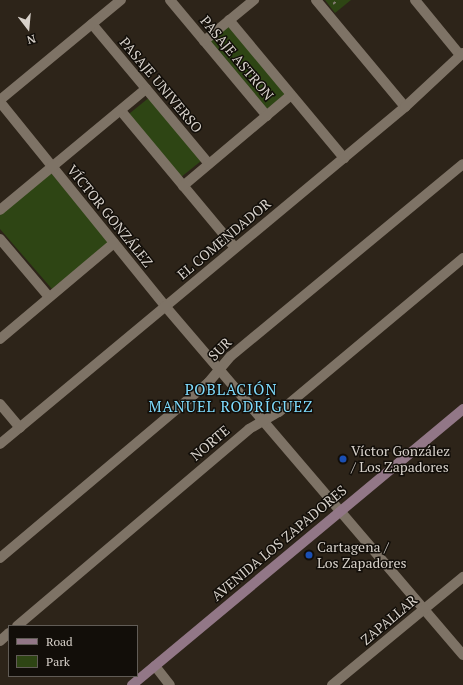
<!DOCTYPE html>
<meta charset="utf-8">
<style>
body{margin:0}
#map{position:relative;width:463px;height:685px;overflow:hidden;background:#2d2419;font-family:"PT Serif",serif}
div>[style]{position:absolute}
.green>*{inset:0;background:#2e4514;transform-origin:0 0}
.path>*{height:2px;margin-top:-1px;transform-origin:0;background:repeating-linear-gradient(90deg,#827a71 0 3px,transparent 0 6px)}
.minor>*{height:10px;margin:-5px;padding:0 5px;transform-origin:5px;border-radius:5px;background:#7e7366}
.secondary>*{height:10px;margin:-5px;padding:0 5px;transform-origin:5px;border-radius:5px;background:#927787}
.dots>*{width:11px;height:11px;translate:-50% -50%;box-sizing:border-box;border:2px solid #120e09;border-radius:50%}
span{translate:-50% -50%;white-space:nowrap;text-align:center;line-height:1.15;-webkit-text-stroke:3px #120e09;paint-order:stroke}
.street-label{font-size:14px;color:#d7d1ca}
.poi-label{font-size:14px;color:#d7d1ca}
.left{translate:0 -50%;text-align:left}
.neighbourhood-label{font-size:15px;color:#7fdcfe;letter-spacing:1px}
.legend{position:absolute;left:8px;top:625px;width:130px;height:52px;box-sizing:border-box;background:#120e09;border:1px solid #615c56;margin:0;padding:5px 7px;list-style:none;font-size:12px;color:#d7d1ca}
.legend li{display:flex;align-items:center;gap:8px;height:20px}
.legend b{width:20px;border:1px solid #615c56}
.north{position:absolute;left:8px;top:8px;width:40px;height:40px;-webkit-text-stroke:3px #120e09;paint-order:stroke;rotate:164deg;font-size:11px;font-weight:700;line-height:16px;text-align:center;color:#d7d1ca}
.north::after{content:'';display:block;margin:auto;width:14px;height:18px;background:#d7d1ca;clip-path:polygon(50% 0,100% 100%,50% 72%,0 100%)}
</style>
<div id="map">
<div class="green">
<i style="clip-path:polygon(325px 0,351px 0,335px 13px)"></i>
<i style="left:229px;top:25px;width:89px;height:25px;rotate:51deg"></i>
<i style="left:151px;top:96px;width:82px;height:30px;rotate:51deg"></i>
<i style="clip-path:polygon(51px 173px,109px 242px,52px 289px,0 229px,0 215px)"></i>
</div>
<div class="path">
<i style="left:333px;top:4px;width:6px;rotate:-39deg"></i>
</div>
<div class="minor">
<i style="left:170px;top:0;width:151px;rotate:50.1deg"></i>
<i style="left:316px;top:0;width:139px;rotate:50.2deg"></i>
<i style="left:415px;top:0;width:71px;rotate:50.7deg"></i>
<i style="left:229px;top:20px;width:180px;rotate:50.2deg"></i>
<i style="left:92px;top:24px;width:182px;rotate:50.1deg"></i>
<i style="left:204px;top:41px;width:65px;rotate:-39.4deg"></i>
<i style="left:0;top:100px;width:157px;rotate:-39.6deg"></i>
<i style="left:0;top:102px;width:262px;rotate:51deg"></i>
<i style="left:165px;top:306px;width:459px;rotate:49.5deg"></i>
<i style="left:121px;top:111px;width:178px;rotate:50.2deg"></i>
<i style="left:183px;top:186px;width:141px;rotate:-40.1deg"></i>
<i style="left:0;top:210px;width:190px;rotate:-39.7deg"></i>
<i style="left:0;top:239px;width:76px;rotate:49.8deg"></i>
<i style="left:0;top:339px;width:149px;rotate:-40.1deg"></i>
<i style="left:0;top:404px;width:31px;rotate:50deg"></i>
<i style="left:0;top:444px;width:527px;rotate:-39.76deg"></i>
<i style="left:405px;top:107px;width:79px;rotate:-43deg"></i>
<i style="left:0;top:558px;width:272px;rotate:-40.1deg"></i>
<i style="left:208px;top:383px;width:35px;rotate:-50deg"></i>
<i style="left:231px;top:356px;width:301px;rotate:-39.6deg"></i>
<i style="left:17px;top:626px;width:304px;rotate:-40.3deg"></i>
<i style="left:249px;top:429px;width:34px;rotate:-30deg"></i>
<i style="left:279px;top:412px;width:240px;rotate:-39.9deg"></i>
<i style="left:0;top:641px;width:12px;rotate:-42deg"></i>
<i style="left:155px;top:666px;width:24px;rotate:52deg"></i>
<i style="left:332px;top:685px;width:170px;rotate:-39.5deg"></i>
</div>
<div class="secondary">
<i style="left:132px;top:685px;width:431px;rotate:-39.8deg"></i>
</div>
<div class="dots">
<i style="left:343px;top:459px;background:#1a4fb4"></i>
<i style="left:309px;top:555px;background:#1a4fb4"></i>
</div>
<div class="street-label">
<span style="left:237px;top:58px;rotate:50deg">PASAJE ASTRON</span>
<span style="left:161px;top:85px;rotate:50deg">PASAJE UNIVERSO</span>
<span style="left:110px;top:216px;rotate:51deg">VÍCTOR GONZÁLEZ</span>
<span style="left:224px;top:239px;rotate:-40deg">EL COMENDADOR</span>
<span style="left:220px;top:349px;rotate:-45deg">SUR</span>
<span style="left:210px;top:443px;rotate:-40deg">NORTE</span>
<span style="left:279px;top:543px;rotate:-40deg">AVENIDA LOS ZAPADORES</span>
<span style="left:389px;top:620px;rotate:-40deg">ZAPALLAR</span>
</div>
<div class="poi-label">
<span class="left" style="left:351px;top:459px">Víctor González<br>/ Los Zapadores</span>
<span class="left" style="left:317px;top:555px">Cartagena /<br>Los Zapadores</span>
</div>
<div class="neighbourhood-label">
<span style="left:231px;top:398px">POBLACIÓN<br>MANUEL RODRÍGUEZ</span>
</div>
<ul class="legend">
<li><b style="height:5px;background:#927787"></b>Road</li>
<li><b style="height:11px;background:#2e4514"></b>Park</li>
</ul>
<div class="north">N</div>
</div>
